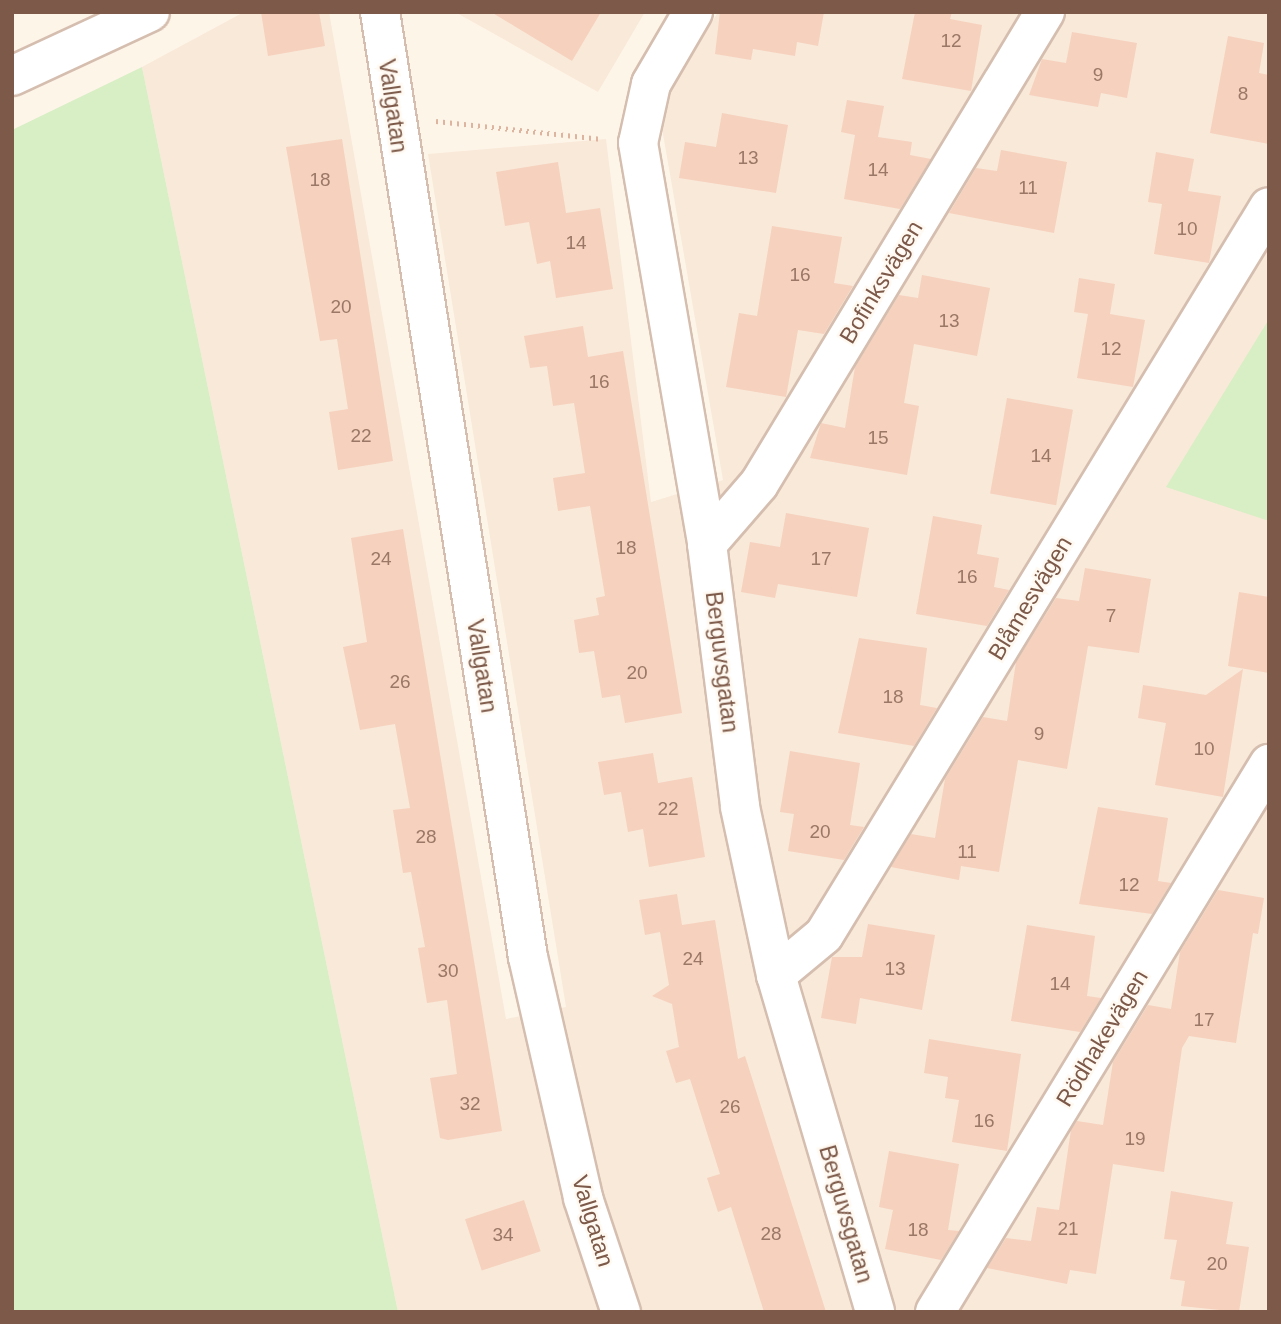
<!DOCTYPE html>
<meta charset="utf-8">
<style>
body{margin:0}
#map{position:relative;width:1281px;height:1324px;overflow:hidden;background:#fef5e9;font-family:Arial,sans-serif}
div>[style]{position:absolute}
.residential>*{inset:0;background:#f9e9d9}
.green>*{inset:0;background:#d8eec5}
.building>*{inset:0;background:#f6d1be;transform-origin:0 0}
.path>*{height:4.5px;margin-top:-2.25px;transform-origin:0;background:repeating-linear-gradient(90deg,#dcb4a0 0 2px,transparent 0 7px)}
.roads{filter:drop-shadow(2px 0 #d5beaf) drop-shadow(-2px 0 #d5beaf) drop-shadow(0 2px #d5beaf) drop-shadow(0 -2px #d5beaf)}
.street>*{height:38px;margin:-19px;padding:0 19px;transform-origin:19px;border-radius:19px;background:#fff}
span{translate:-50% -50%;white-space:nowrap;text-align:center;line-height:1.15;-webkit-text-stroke:5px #fff9f1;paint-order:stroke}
.number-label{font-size:19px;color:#9a7766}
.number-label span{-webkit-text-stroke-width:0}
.street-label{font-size:23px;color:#7c5949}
.frame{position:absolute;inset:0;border:14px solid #7c5949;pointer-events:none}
</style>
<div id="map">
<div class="residential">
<i style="clip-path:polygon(244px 12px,329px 12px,506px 1019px,566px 1007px,428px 154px,606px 139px,651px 502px,723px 480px,659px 111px,718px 12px,1269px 12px,1269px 1312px,398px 1312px,142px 67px)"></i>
<i style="clip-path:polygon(455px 12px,645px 12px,598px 92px)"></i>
</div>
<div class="green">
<i style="clip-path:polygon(142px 67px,398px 1312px,12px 1312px,12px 130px)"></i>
<i style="clip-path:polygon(1269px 319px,1269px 521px,1166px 487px)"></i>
</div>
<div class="building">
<i style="clip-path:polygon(261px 12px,319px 12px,325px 46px,268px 56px)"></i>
<i style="clip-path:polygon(491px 12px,601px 12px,572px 61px)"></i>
<i style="clip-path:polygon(720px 12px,824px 12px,818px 46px,797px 42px,795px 56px,753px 49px,751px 60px,715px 54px)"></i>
<i style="clip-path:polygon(915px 12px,952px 12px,950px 19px,982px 25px,971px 91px,902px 79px)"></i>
<i style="clip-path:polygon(1072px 32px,1137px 43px,1127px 98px,1101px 93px,1098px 107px,1029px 95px,1042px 59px,1066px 63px)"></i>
<i style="clip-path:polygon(1228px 36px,1264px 43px,1259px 73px,1269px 75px,1269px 144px,1210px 133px)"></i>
<i style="clip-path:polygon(847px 100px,884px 106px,878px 137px,912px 142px,910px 155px,931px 159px,900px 209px,844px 199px,855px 135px,841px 132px)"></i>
<i style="clip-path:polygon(722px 113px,788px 125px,776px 193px,679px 178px,685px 142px,716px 147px)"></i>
<i style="clip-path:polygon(342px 139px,393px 461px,338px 470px,329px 412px,348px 409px,337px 339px,320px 341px,286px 147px)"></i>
<i style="clip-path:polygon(1001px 150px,1067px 162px,1054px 233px,949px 213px,976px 168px,997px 171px)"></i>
<i style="clip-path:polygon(1156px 152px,1194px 159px,1188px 191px,1221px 196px,1209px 263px,1154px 254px,1162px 204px,1148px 202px)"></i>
<i style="clip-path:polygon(558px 162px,566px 213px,600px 208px,613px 289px,556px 298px,550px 261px,537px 264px,529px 222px,505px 226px,496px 172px)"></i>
<i style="clip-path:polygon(772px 226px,842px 237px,834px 283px,853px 286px,824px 334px,798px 330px,786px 397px,726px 387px,739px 313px,757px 316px)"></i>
<i style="clip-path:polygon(922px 275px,990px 288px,977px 356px,914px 344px,904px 403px,919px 406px,907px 475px,810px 458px,821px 423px,845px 428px,855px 367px,899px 295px,918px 298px)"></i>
<i style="clip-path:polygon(1079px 278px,1115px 284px,1110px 314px,1145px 320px,1133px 387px,1077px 378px,1088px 314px,1074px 312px)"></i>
<i style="clip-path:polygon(583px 326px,588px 357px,623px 351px,682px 713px,625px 723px,620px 695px,602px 698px,594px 651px,579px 653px,574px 620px,599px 615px,596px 598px,605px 596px,590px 506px,558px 511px,553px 478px,585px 473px,574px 403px,553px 406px,547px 366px,530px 368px,524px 336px)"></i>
<i style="left:1007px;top:398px;width:67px;height:97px;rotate:10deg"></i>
<i style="clip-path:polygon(786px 513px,869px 528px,857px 597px,778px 584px,775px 598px,741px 592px,750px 542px,780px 547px)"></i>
<i style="clip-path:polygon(933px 516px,982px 525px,977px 554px,999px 558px,994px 587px,1009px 590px,987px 626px,916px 614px)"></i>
<i style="clip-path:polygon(403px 529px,502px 1131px,448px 1140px,440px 1138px,430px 1078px,457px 1074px,447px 1000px,427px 1003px,418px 948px,425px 947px,411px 872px,403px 873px,393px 810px,410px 808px,395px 724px,360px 730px,343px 647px,367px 642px,351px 538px)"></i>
<i style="clip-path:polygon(1085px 568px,1151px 579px,1139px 653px,1088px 646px,1067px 769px,1018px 760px,999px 872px,961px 866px,959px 880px,891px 867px,911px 834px,935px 838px,945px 779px,983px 717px,1007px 721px,1016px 662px,1056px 598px,1079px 601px)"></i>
<i style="clip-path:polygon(1239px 592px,1269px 597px,1269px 673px,1228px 666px)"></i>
<i style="clip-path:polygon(859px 638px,927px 648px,920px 705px,937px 708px,914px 746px,838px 733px)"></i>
<i style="clip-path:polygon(1243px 669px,1223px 797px,1155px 785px,1166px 723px,1138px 718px,1143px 685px,1206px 695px)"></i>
<i style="clip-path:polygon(790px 751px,860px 763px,850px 825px,864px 827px,844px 860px,788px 851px,794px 814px,780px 812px)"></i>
<i style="clip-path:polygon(653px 753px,658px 783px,692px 777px,705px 857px,649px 867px,643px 829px,628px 832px,621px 792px,604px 795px,598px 762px)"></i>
<i style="clip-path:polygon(1098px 807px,1168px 818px,1158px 881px,1171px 883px,1152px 914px,1079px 904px)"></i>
<i style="clip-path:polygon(1218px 890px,1264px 898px,1258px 934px,1253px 933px,1236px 1043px,1189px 1036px,1182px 1048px,1164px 1172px,1113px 1164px,1096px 1274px,1070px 1270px,1067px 1284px,987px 1268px,1006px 1238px,1031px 1241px,1037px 1207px,1059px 1210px,1071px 1130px,1077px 1121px,1103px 1125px,1113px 1062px,1148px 1005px,1171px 1009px,1180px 952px)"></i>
<i style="clip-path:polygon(677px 894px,682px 925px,715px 920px,738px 1059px,745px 1056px,826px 1312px,764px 1312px,731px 1207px,718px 1212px,707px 1178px,720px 1174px,690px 1079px,676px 1083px,666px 1051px,679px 1047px,672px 1004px,652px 996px,669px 985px,660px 932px,645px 935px,639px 900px)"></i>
<i style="clip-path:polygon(868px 924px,935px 935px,922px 1010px,860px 998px,856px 1024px,821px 1018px,832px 957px,862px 957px)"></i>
<i style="clip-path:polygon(1027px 925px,1095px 936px,1087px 996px,1101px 998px,1080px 1032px,1011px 1021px)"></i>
<i style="clip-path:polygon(929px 1039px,1021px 1054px,1007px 1151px,952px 1142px,959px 1100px,945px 1098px,948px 1077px,924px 1073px)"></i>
<i style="clip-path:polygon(889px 1151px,959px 1164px,948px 1230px,959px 1231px,941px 1260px,885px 1249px,893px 1210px,879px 1207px)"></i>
<i style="clip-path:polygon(1171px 1191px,1233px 1202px,1226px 1244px,1249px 1247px,1239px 1312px,1181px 1306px,1185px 1281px,1170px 1279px,1177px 1240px,1164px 1239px)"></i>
<i style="left:524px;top:1200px;width:54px;height:62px;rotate:72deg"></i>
</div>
<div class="path">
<i style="left:436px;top:121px;width:167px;rotate:6.2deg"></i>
</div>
<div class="roads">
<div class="street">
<i style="left:380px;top:12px;width:957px;rotate:81.1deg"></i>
<i style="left:528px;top:957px;width:247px;rotate:77.1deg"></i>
<i style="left:583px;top:1198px;width:120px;rotate:71.6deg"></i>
<i style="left:693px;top:12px;width:83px;rotate:120.3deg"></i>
<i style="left:651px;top:84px;width:60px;rotate:102.4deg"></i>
<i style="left:638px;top:143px;width:407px;rotate:80.2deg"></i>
<i style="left:707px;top:544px;width:265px;rotate:82.8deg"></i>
<i style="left:740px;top:807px;width:172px;rotate:77.9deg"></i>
<i style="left:776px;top:975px;width:351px;rotate:73.6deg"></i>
<i style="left:12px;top:76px;width:152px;rotate:-24.9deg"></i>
<i style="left:707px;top:544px;width:79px;rotate:-49.1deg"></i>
<i style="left:759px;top:484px;width:552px;rotate:-58.79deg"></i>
<i style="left:776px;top:975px;width:62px;rotate:-39.8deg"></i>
<i style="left:824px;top:935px;width:853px;rotate:-58.56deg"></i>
<i style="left:935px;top:1312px;width:642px;rotate:-58.64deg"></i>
</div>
</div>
<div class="number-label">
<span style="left:951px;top:41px">12</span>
<span style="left:1098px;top:75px">9</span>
<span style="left:1243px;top:94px">8</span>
<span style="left:748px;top:158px">13</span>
<span style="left:878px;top:170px">14</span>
<span style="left:320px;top:180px">18</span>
<span style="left:1028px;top:188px">11</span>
<span style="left:1187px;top:229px">10</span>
<span style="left:576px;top:243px">14</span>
<span style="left:800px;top:275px">16</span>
<span style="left:341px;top:307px">20</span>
<span style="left:949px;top:321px">13</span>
<span style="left:1111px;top:349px">12</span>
<span style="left:599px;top:382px">16</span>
<span style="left:361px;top:436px">22</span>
<span style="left:878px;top:438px">15</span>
<span style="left:1041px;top:456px">14</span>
<span style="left:626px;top:548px">18</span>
<span style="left:381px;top:559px">24</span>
<span style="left:821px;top:559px">17</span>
<span style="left:967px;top:577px">16</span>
<span style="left:1111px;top:616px">7</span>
<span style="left:637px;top:673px">20</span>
<span style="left:400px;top:682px">26</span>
<span style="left:893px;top:697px">18</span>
<span style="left:1039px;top:734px">9</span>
<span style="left:1204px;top:749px">10</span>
<span style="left:668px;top:809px">22</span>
<span style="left:820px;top:832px">20</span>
<span style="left:426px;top:837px">28</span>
<span style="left:967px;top:852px">11</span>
<span style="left:1129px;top:885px">12</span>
<span style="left:693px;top:959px">24</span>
<span style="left:895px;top:969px">13</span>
<span style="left:448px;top:971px">30</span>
<span style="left:1060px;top:984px">14</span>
<span style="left:1204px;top:1020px">17</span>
<span style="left:470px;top:1104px">32</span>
<span style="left:730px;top:1107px">26</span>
<span style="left:984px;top:1121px">16</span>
<span style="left:1135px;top:1139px">19</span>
<span style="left:1068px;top:1229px">21</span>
<span style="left:918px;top:1230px">18</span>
<span style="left:771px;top:1234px">28</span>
<span style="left:503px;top:1235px">34</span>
<span style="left:1217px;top:1264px">20</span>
</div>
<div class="street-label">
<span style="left:393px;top:106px;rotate:82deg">Vallgatan</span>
<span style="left:881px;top:282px;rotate:-59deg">Bofinksvägen</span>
<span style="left:1030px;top:598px;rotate:-59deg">Blåmesvägen</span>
<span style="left:722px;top:662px;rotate:83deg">Berguvsgatan</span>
<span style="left:482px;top:666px;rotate:81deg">Vallgatan</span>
<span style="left:1102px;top:1038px;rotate:-59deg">Rödhakevägen</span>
<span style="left:846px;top:1214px;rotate:74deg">Berguvsgatan</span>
<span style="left:593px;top:1221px;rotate:73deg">Vallgatan</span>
</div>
<div class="frame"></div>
</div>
